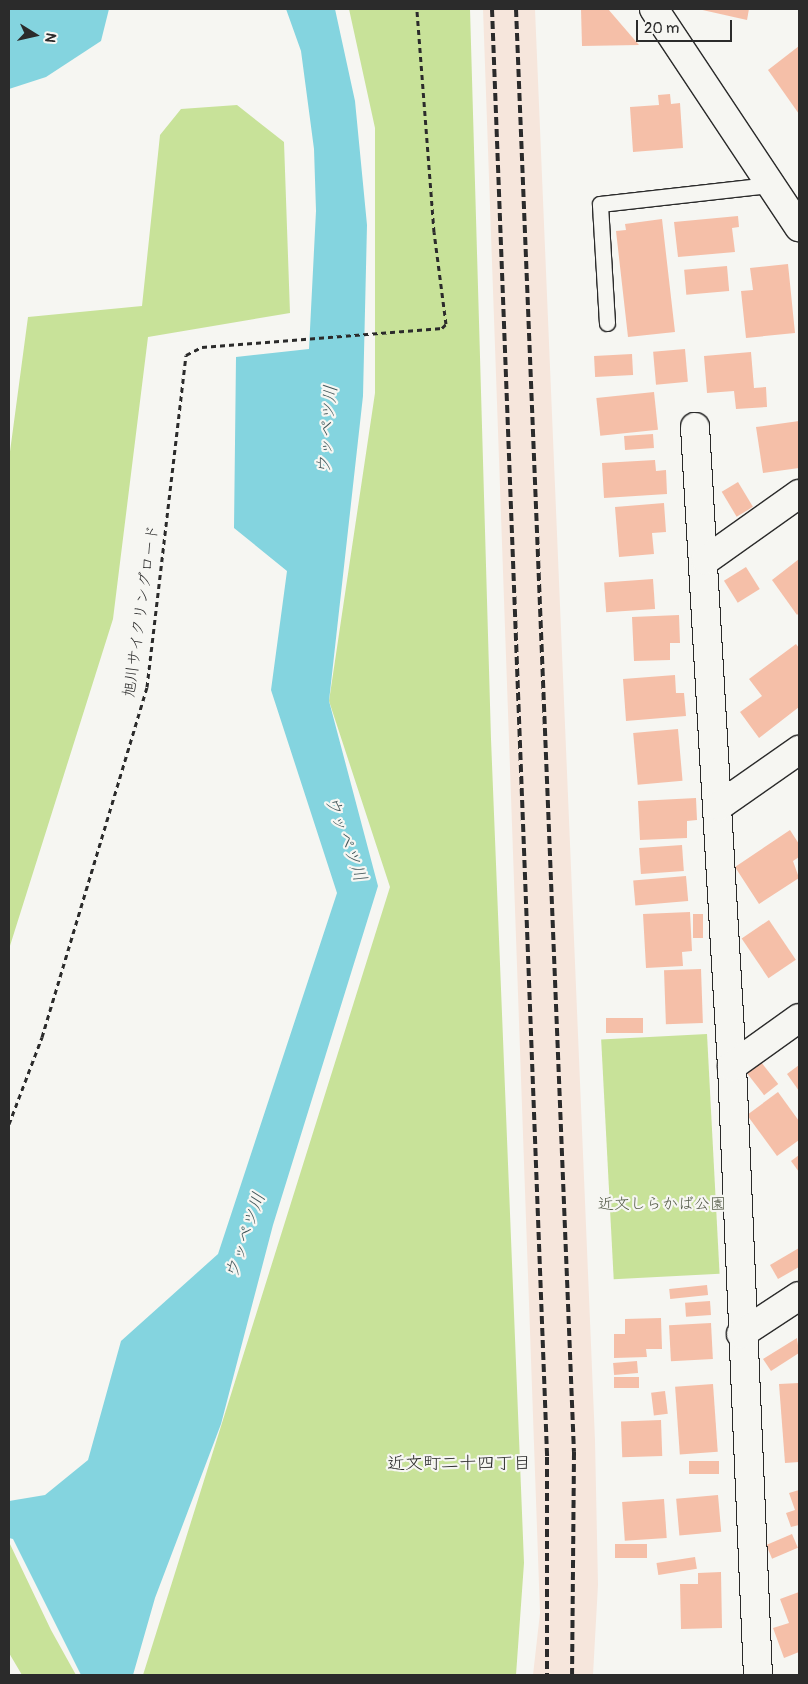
<!DOCTYPE html>
<meta charset="utf-8">
<style>
body{margin:0}
#map{position:relative;width:808px;height:1684px;overflow:hidden;background:#f6f6f2;font-family:Pangolin,"Klee One",sans-serif}
div>[style]{position:absolute}
.built>*{inset:0;background:#f6e6dc}
.green>*{inset:0;background:#c8e299;transform-origin:0 0}
.water>*{inset:0;background:#84d4df}
.building>*{inset:0;background:#f5bfa8;transform-origin:0 0}
.path>*{height:3px;margin-top:-1.5px;transform-origin:0;background:repeating-linear-gradient(90deg,#2b2b2b 0 5px,transparent 0 9px)}
.roads{filter:drop-shadow(1px 0 #2b2b2b) drop-shadow(-1px 0 #2b2b2b) drop-shadow(0 1px #2b2b2b) drop-shadow(0 -1px #2b2b2b)}
.service>*{height:15px;margin:-7.5px;padding:0 7.5px;transform-origin:7.5px;border-radius:7.5px;background:#f6f6f2}
.minor>*{height:28px;margin:-14px;padding:0 14px;transform-origin:14px;border-radius:14px;background:#f6f6f2}
.rail>*{height:4px;margin-top:-2px;transform-origin:0;background:repeating-linear-gradient(90deg,#2b2b2b 0 8px,transparent 0 12px)}
span{translate:-50% -50%;white-space:nowrap;text-align:center;line-height:1.15;-webkit-text-stroke:4.5px #f6f6f2;paint-order:stroke}
.street-label{font-size:16px;color:#2b2b2b}
.park-label{font-size:16px;color:#525946}
.water-label{font-size:18px;color:#415558;font-style:italic}
.neighbourhood-label{font-size:18px;color:#2b2b2b}
.frame{position:absolute;inset:0;border:10px solid #2b2b2b;pointer-events:none}
.north{position:absolute;left:10px;top:10px;width:50px;height:50px;-webkit-text-stroke:4px #f6f6f2;paint-order:stroke;rotate:100deg;font-size:14px;font-weight:700;line-height:20px;text-align:center;color:#2b2b2b}
.north::after{content:'';display:block;margin:auto;width:18px;height:22px;background:#2b2b2b;clip-path:polygon(50% 0,100% 100%,50% 72%,0 100%)}
.scale{position:absolute;left:636px;top:20px;width:96px;height:22px;box-sizing:border-box;border:2px solid #2b2b2b;border-top:0;padding-left:6px;font-size:15px;line-height:18px;white-space:nowrap;color:#2b2b2b;-webkit-text-stroke:4px #f6f6f2;paint-order:stroke}
</style>
<div id="map">
<div class="built">
<i style="clip-path:polygon(483px 9px,535px 9px,595px 1440px,598px 1585px,593px 1675px,533px 1675px,540px 1613px)"></i>
</div>
<div class="green">
<i style="clip-path:polygon(349px 9px,470px 9px,491px 739px,524px 1563px,516px 1675px,143px 1675px,390px 887px,329px 701px,375px 393px,375px 128px)"></i>
<i style="clip-path:polygon(237px 105px,284px 142px,290px 313px,148px 337px,113px 619px,9px 949px,9px 459px,28px 317px,142px 306px,160px 135px,181px 109px)"></i>
<i style="left:707px;top:1034px;width:240px;height:106px;rotate:87deg"></i>
<i style="clip-path:polygon(9px 1542px,51px 1630px,76px 1675px,22px 1675px,9px 1653px)"></i>
</div>
<div class="water">
<i style="clip-path:polygon(9px 9px,109px 9px,101px 41px,46px 77px,9px 89px)"></i>
<i style="clip-path:polygon(286px 9px,335px 9px,355px 101px,367px 225px,363px 396px,329px 701px,378px 886px,273px 1225px,221px 1424px,155px 1598px,133px 1675px,81px 1675px,13px 1539px,9px 1538px,9px 1501px,45px 1495px,88px 1460px,121px 1341px,218px 1254px,337px 893px,271px 690px,287px 571px,234px 528px,236px 357px,309px 349px,316px 211px,314px 149px,301px 51px)"></i>
</div>
<div class="building">
<i style="clip-path:polygon(581px 9px,608px 9px,639px 45px,582px 46px)"></i>
<i style="clip-path:polygon(698px 9px,749px 9px,747px 20px)"></i>
<i style="clip-path:polygon(799px 46px,799px 114px,768px 70px)"></i>
<i style="clip-path:polygon(670px 94px,671px 104px,680px 103px,683px 148px,633px 152px,630px 107px,659px 105px,658px 95px)"></i>
<i style="clip-path:polygon(738px 216px,739px 227px,732px 228px,735px 252px,678px 257px,674px 222px)"></i>
<i style="clip-path:polygon(662px 219px,675px 332px,628px 337px,616px 231px,626px 230px,625px 224px)"></i>
<i style="clip-path:polygon(788px 264px,795px 333px,746px 338px,741px 291px,753px 290px,750px 268px)"></i>
<i style="left:727px;top:266px;width:25px;height:43px;rotate:85deg"></i>
<i style="left:685px;top:349px;width:33px;height:32px;rotate:85deg"></i>
<i style="clip-path:polygon(751px 352px,754px 388px,766px 387px,767px 407px,736px 409px,734px 391px,707px 393px,704px 356px)"></i>
<i style="left:632px;top:354px;width:21px;height:38px;rotate:87deg"></i>
<i style="left:654px;top:392px;width:38px;height:58px;rotate:84deg"></i>
<i style="clip-path:polygon(799px 421px,799px 468px,763px 473px,756px 427px)"></i>
<i style="left:653px;top:434px;width:14px;height:29px;rotate:86deg"></i>
<i style="clip-path:polygon(655px 460px,656px 471px,666px 470px,667px 494px,604px 498px,602px 463px)"></i>
<i style="left:738px;top:482px;width:29px;height:19px;rotate:59deg"></i>
<i style="clip-path:polygon(664px 503px,666px 532px,652px 533px,654px 554px,619px 557px,615px 507px)"></i>
<i style="clip-path:polygon(799px 559px,799px 613px,797px 615px,772px 580px)"></i>
<i style="left:746px;top:567px;width:26px;height:26px;rotate:58deg"></i>
<i style="left:653px;top:579px;width:30px;height:49px;rotate:86deg"></i>
<i style="clip-path:polygon(679px 615px,680px 643px,670px 643px,670px 660px,634px 661px,632px 617px)"></i>
<i style="clip-path:polygon(796px 644px,799px 648px,799px 707px,759px 738px,740px 712px,762px 696px,749px 679px)"></i>
<i style="clip-path:polygon(675px 675px,676px 693px,684px 693px,686px 716px,626px 721px,623px 679px)"></i>
<i style="left:678px;top:729px;width:52px;height:45px;rotate:85deg"></i>
<i style="clip-path:polygon(696px 798px,697px 820px,687px 821px,687px 838px,640px 840px,638px 801px)"></i>
<i style="clip-path:polygon(790px 830px,799px 844px,799px 857px,793px 861px,799px 878px,759px 904px,735px 867px)"></i>
<i style="left:682px;top:845px;width:26px;height:43px;rotate:86deg"></i>
<i style="left:686px;top:876px;width:25px;height:53px;rotate:85deg"></i>
<i style="clip-path:polygon(690px 912px,692px 951px,682px 952px,683px 966px,646px 968px,643px 914px)"></i>
<i style="left:693px;top:914px;width:10px;height:24px"></i>
<i style="left:769px;top:920px;width:48px;height:33px;rotate:56deg"></i>
<i style="left:701px;top:969px;width:54px;height:37px;rotate:88deg"></i>
<i style="left:643px;top:1018px;width:15px;height:37px;rotate:90deg"></i>
<i style="left:761px;top:1062px;width:28px;height:18px;rotate:52deg"></i>
<i style="clip-path:polygon(799px 1065px,799px 1091px,787px 1074px)"></i>
<i style="clip-path:polygon(778px 1092px,799px 1121px,799px 1140px,777px 1156px,747px 1115px)"></i>
<i style="clip-path:polygon(799px 1155px,799px 1172px,791px 1161px)"></i>
<i style="clip-path:polygon(799px 1248px,799px 1267px,778px 1279px,770px 1265px)"></i>
<i style="left:707px;top:1285px;width:10px;height:38px;rotate:84deg"></i>
<i style="left:710px;top:1301px;width:14px;height:25px;rotate:86deg"></i>
<i style="clip-path:polygon(661px 1318px,662px 1349px,646px 1349px,647px 1357px,614px 1358px,614px 1334px,625px 1334px,625px 1319px)"></i>
<i style="left:711px;top:1323px;width:36px;height:42px;rotate:87deg"></i>
<i style="clip-path:polygon(797px 1338px,799px 1353px,771px 1371px,763px 1359px)"></i>
<i style="left:637px;top:1361px;width:12px;height:24px;rotate:85deg"></i>
<i style="left:639px;top:1377px;width:11px;height:25px;rotate:90deg"></i>
<i style="clip-path:polygon(799px 1383px,799px 1462px,785px 1463px,779px 1384px)"></i>
<i style="left:713px;top:1384px;width:68px;height:38px;rotate:86deg"></i>
<i style="left:665px;top:1391px;width:23px;height:14px;rotate:83deg"></i>
<i style="left:661px;top:1420px;width:36px;height:40px;rotate:88deg"></i>
<i style="left:719px;top:1461px;width:13px;height:30px;rotate:90deg"></i>
<i style="clip-path:polygon(799px 1490px,799px 1525px,791px 1527px,786px 1513px,795px 1510px,789px 1493px)"></i>
<i style="left:718px;top:1495px;width:37px;height:42px;rotate:85deg"></i>
<i style="left:664px;top:1499px;width:39px;height:42px;rotate:86deg"></i>
<i style="left:792px;top:1534px;width:15px;height:28px;rotate:67deg"></i>
<i style="left:647px;top:1544px;width:14px;height:32px;rotate:90deg"></i>
<i style="left:695px;top:1557px;width:12px;height:39px;rotate:81deg"></i>
<i style="clip-path:polygon(721px 1572px,722px 1628px,681px 1629px,680px 1584px,698px 1584px,698px 1573px)"></i>
<i style="clip-path:polygon(799px 1592px,799px 1652px,784px 1658px,773px 1628px,789px 1623px,780px 1599px)"></i>
</div>
<div class="path">
<i style="left:9px;top:1124px;width:93px;rotate:-69.2deg"></i>
<i style="left:42px;top:1037px;width:365px;rotate:-73.3deg"></i>
<i style="left:147px;top:687px;width:334px;rotate:-83.3deg"></i>
<i style="left:186px;top:355px;width:18px;rotate:-27deg"></i>
<i style="left:202px;top:347px;width:241px;rotate:-4.5deg"></i>
<i style="left:442px;top:328px;width:6px;rotate:-45deg"></i>
<i style="left:446px;top:324px;width:93px;rotate:-97.4deg"></i>
<i style="left:434px;top:232px;width:224px;rotate:-94.4deg"></i>
</div>
<div class="roads">
<div class="service">
<i style="left:607px;top:323px;width:119px;rotate:-93.4deg"></i>
<i style="left:600px;top:204px;width:170px;rotate:-6.4deg"></i>
</div>
<div class="minor">
<i style="left:654px;top:9px;width:262px;rotate:56.4deg"></i>
<i style="left:695px;top:427px;width:640px;rotate:86.69deg"></i>
<i style="left:732px;top:1066px;width:610px;rotate:87.56deg"></i>
<i style="left:706px;top:560px;width:114px;rotate:-35.4deg"></i>
<i style="left:719px;top:806px;width:98px;rotate:-35deg"></i>
<i style="left:732px;top:1066px;width:82px;rotate:-35.6deg"></i>
<i style="left:741px;top:1334px;width:69px;rotate:-33.2deg"></i>
</div>
</div>
<div class="rail">
<i style="left:492px;top:9px;width:1449px;rotate:87.82deg"></i>
<i style="left:547px;top:1457px;width:218px;rotate:90deg"></i>
<i style="left:516px;top:9px;width:1444px;rotate:87.7deg"></i>
<i style="left:574px;top:1452px;width:223px;rotate:90.5deg"></i>
</div>
<div class="street-label">
<span style="left:141px;top:611px;rotate:-82deg">旭川サイクリングロード</span>
</div>
<div class="park-label">
<span style="left:662px;top:1204px">近文しらかば公園</span>
</div>
<div class="water-label">
<span style="left:328px;top:430px;rotate:-85deg">ウッペツ川</span>
<span style="left:345px;top:839px;rotate:70deg">ウッペツ川</span>
<span style="left:246px;top:1236px;rotate:-71deg">ウッペツ川</span>
</div>
<div class="neighbourhood-label">
<span style="left:459px;top:1464px">近文町二十四丁目</span>
</div>
<div class="frame"></div>
<div class="north">N</div>
<div class="scale">20 m</div>
</div>
